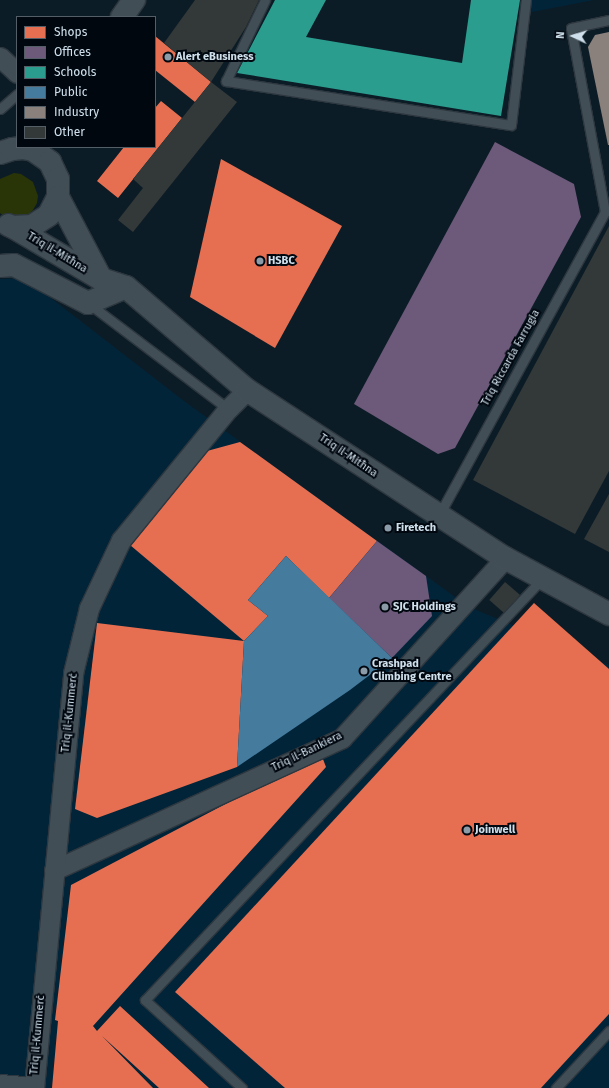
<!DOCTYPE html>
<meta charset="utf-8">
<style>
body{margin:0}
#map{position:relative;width:609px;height:1088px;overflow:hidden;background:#0c1c26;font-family:"Fira Sans",sans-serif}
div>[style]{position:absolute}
.built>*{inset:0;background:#022439}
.green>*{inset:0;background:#293507}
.shops>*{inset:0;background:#e76f51}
.offices>*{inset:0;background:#6d597a}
.schools>*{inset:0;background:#2a9d8f}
.public>*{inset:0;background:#457b9d}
.industry>*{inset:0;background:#8a817c}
.building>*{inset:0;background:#333838;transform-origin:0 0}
.roads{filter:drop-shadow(1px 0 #2d373f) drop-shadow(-1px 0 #2d373f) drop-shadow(0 1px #2d373f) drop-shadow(0 -1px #2d373f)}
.lane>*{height:9px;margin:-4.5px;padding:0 4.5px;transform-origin:4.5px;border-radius:4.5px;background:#424e56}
.street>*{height:19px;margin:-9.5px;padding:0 9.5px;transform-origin:9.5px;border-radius:9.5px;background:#424e56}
.secondary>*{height:22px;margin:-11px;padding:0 11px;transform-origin:11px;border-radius:11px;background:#424e56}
.dots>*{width:11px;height:11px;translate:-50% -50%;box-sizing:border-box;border:2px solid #01070f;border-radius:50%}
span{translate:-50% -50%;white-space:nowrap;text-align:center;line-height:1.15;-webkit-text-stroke:4px #01070f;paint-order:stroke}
.poi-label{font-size:11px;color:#cfe0ec;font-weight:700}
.left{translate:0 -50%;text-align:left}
.street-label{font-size:11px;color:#cfe0ec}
.legend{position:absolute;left:16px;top:16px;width:140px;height:132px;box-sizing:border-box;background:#01070f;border:1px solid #535e67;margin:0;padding:5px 7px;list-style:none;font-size:12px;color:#cfe0ec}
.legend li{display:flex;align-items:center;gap:8px;height:20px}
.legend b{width:20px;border:1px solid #535e67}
.north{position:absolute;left:553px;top:16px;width:40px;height:40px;-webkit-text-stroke:3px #01070f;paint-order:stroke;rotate:274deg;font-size:11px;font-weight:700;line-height:16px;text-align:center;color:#cfe0ec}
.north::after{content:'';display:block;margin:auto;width:14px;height:18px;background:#cfe0ec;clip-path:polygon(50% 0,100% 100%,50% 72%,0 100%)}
</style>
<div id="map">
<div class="built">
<i style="clip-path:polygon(529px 0,594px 0,527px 13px)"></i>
<i style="clip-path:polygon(25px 278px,184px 401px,469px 607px,609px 665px,609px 1088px,0 1088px,0 279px)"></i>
</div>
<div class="green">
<i style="clip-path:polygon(14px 173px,21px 174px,33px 182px,38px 196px,37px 203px,33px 210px,27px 216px,5px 217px,0 213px,0 179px)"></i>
</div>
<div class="shops">
<i style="clip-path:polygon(155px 36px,211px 82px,195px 102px,155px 70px)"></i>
<i style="clip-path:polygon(161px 101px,182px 118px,118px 198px,97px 181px,124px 147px,155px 147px,155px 108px)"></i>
<i style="clip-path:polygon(221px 159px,342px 226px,275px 348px,190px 297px)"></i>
<i style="clip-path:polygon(240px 442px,377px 541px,329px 598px,286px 556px,248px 600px,268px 616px,244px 641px,130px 545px,207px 451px)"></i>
<i style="clip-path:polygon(534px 603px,609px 669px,609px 1014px,541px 1088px,285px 1088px,175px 992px)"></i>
<i style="clip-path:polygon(97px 623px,244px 641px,237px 767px,97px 818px,75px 809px)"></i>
<i style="clip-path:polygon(321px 754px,326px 767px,93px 1026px,97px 1031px,120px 1006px,209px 1088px,159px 1088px,102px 1036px,153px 1088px,52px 1088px,58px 1021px,55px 1020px,71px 885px)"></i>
</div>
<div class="offices">
<i style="clip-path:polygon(495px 142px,574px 184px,581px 217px,455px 448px,438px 454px,354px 404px)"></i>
<i style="clip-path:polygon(377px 541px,426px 576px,432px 616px,392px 658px,329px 598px)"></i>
</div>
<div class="schools">
<i style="clip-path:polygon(275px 0,326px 0,306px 37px,462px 63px,471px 0,520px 0,501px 116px,237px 73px)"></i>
</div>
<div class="public">
<i style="clip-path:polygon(286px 556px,392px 658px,350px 690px,237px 767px,244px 641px,268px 616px,248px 600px)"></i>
</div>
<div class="industry">
<i style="clip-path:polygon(609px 32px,609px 145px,608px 145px,588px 47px,595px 35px)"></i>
</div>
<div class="building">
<i style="clip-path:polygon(195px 0,259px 0,246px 27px,211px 82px,164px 43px)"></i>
<i style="clip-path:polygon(211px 82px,237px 102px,133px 232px,118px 220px,143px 188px,133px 179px)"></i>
<i style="clip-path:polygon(609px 226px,609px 471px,575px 534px,473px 480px)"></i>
<i style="clip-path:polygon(609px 494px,609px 552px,584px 539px)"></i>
<i style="left:505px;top:582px;width:20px;height:24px;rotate:41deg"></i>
</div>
<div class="roads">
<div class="lane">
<i style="left:265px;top:0;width:90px;rotate:115.7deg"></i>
<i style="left:226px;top:81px;width:288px;rotate:8.8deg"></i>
<i style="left:511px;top:125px;width:126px;rotate:-83.2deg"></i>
<i style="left:0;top:109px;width:23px;rotate:-41deg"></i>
<i style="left:88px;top:303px;width:176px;rotate:37.1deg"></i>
<i style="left:439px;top:515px;width:345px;rotate:-61.3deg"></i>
<i style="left:605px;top:212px;width:187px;rotate:-100.5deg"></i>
<i style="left:571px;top:28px;width:39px;rotate:-12deg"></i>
<i style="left:242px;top:1088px;width:131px;rotate:-137.8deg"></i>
<i style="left:145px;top:1000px;width:580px;rotate:-46.68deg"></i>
<i style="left:556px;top:1088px;width:78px;rotate:-47.1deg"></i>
</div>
<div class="street">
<i style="left:0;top:57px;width:23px;rotate:43deg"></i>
<i style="left:54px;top:870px;width:317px;rotate:-24.6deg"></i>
<i style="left:342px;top:738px;width:243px;rotate:-47.8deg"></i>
<i style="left:0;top:1084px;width:34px;rotate:5deg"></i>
<i style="left:34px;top:1088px;width:417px;rotate:-84.6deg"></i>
<i style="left:73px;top:673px;width:67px;rotate:-76.2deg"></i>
<i style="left:89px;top:608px;width:75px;rotate:-64.8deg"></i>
<i style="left:121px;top:540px;width:169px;rotate:-50.8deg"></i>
<i style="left:228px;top:409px;width:27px;rotate:-45deg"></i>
</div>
<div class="secondary">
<i style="left:122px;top:17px;width:21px;rotate:-55deg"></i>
<i style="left:0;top:153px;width:13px;rotate:-18deg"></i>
<i style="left:12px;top:149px;width:11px;rotate:-5deg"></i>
<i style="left:23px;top:148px;width:10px;rotate:11deg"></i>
<i style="left:33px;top:150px;width:21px;rotate:35deg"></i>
<i style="left:50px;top:162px;width:19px;rotate:65deg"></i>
<i style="left:58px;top:179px;width:18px;rotate:90deg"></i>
<i style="left:58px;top:197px;width:20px;rotate:117deg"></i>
<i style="left:49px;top:215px;width:20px;rotate:147deg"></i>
<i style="left:32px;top:226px;width:19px;rotate:177deg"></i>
<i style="left:13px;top:227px;width:5px;rotate:-158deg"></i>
<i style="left:58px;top:197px;width:93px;rotate:62.3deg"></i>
<i style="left:13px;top:227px;width:102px;rotate:30.6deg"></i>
<i style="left:101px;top:279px;width:26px;rotate:18deg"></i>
<i style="left:126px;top:287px;width:159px;rotate:40.4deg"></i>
<i style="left:247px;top:390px;width:308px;rotate:33.1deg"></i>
<i style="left:505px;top:558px;width:118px;rotate:28.3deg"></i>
<i style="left:0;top:266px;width:14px;rotate:-4deg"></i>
<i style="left:14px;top:265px;width:83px;rotate:27.2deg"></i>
<i style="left:88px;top:303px;width:41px;rotate:-22.8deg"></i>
</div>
</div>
<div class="dots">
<i style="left:168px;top:57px;background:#8b9ba7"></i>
<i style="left:260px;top:261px;background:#8b9ba7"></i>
<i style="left:388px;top:528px;background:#8b9ba7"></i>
<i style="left:385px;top:607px;background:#8b9ba7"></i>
<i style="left:364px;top:671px;background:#8b9ba7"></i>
<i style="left:467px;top:830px;background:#8b9ba7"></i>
</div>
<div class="poi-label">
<span class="left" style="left:176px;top:57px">Alert eBusiness</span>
<span class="left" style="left:268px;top:261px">HSBC</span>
<span class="left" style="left:396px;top:528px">Firetech</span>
<span class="left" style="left:393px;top:607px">SJC Holdings</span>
<span class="left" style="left:372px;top:671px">Crashpad<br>Climbing Centre</span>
<span class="left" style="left:475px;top:830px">Joinwell</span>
</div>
<div class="street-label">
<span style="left:57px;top:253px;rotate:31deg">Triq il-Mitħna</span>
<span style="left:511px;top:358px;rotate:-61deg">Triq Riccarda Farrugia</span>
<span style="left:348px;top:456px;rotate:34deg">Triq il-Mitħna</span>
<span style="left:70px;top:713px;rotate:-84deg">Triq il-Kummerċ</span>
<span style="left:307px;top:752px;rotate:-26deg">Triq il-Bankiera</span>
<span style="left:38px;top:1035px;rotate:-85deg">Triq il-Kummerċ</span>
</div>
<ul class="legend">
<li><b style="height:11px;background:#e76f51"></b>Shops</li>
<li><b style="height:11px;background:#6d597a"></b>Offices</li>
<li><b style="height:11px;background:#2a9d8f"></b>Schools</li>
<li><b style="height:11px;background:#457b9d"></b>Public</li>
<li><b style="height:11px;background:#8a817c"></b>Industry</li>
<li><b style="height:11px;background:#333838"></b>Other</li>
</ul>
<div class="north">N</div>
</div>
